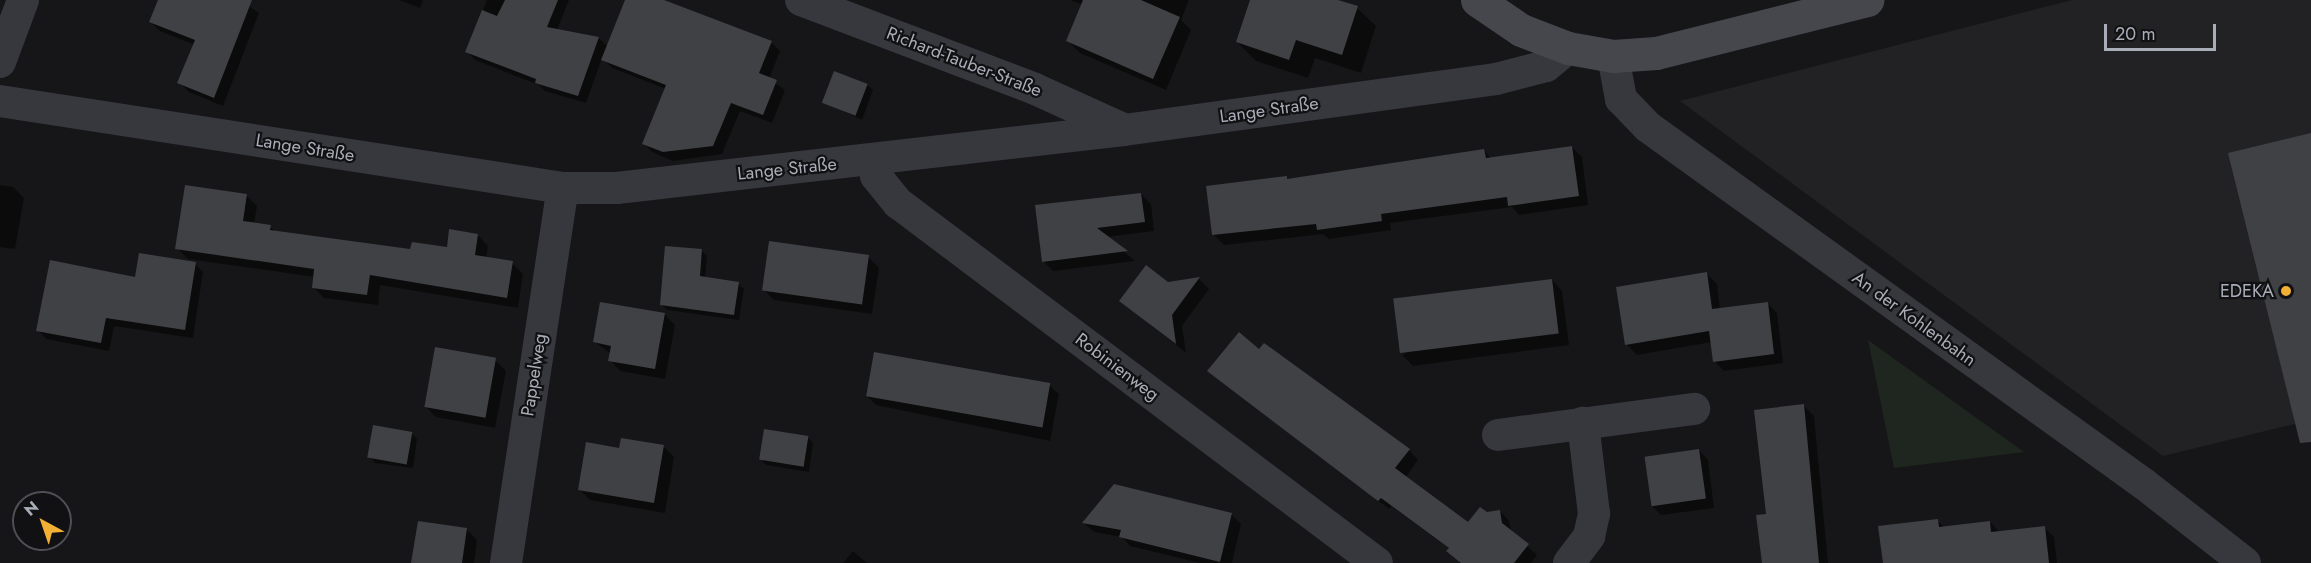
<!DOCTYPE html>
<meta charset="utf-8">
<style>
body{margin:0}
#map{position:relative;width:2311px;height:563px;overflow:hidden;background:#161618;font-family:Jost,sans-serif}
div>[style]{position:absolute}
.built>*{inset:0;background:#222225}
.green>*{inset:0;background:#1e261f}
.shadow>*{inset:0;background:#0007}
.building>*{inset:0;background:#404145;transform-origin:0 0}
.street>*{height:32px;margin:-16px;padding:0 16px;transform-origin:16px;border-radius:16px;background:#37383d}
.secondary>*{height:33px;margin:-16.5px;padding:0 16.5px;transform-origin:16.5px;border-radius:16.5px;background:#45474d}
.dots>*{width:16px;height:16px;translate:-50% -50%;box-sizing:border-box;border:3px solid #111113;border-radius:50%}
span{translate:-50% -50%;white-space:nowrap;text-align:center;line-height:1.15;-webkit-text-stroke:4.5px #111113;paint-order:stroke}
.street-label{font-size:18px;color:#a8adb8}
.poi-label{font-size:18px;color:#a8adb8}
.right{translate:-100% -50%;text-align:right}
.north{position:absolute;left:12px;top:491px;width:60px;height:60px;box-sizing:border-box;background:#111113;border:2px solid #4d4f55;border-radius:50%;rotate:320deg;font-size:16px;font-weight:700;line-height:24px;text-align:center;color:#a8adb8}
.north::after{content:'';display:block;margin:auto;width:21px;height:27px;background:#f2b134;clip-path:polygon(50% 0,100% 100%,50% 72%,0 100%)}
.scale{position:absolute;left:2104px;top:24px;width:112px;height:27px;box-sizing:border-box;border:3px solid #a8adb8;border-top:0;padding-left:8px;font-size:18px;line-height:21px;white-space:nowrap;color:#a8adb8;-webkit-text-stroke:4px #111113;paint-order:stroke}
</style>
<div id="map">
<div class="built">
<i style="clip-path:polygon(2072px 0,2311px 0,2311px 420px,2163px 456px,1680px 101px)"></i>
</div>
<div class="green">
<i style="clip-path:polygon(1868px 340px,2024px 452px,1894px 468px)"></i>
</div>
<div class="shadow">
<i style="clip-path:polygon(159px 0,240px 0,259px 13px,223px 106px,189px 92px,179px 82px,195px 45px,160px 31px,151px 22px)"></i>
<i style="clip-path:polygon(399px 0,423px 0,420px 8px)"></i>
<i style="clip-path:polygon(487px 0,569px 0,557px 30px,599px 38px,608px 47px,626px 0,661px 0,771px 42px,780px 51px,769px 79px,785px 90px,772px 123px,740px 111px,722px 154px,673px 161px,652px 152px,643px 143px,666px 89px,612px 68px,602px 58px,586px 103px,545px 91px,539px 85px,475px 60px,467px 51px)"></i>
<i style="clip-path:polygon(1070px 0,1189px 0,1181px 20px,1191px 30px,1166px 90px,1080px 53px,1067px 40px,1083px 5px)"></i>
<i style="clip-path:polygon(1251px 0,1334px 0,1357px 8px,1376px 26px,1361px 73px,1315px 58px,1308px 78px,1256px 61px,1237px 42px)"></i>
<i style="clip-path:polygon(867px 85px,873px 90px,862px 120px,824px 102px)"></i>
<i style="clip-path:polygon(1572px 147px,1582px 157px,1588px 205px,1519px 215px,1512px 207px,1390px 223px,1391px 230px,1329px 239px,1323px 234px,1224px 245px,1214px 235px,1286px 177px,1289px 180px,1484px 151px,1492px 159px)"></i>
<i style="clip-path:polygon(0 185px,13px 187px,24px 198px,15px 249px,0 247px)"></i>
<i style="clip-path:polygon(1141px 194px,1151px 204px,1154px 231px,1107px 237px,1135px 261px,1053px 271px,1043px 261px)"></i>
<i style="clip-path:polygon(246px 195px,257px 206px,254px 224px,270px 227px,276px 232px,412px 250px,448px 249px,478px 235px,488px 246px,486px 258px,512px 263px,523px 274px,518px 308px,380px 285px,378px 305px,324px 298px,313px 287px,315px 277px,188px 259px,177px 248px)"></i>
<i style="clip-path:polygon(701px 250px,707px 256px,705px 279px,738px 284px,744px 289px,739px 320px,667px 310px,661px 304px)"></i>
<i style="clip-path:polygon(868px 257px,879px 268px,872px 314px,774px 300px,763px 289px)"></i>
<i style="clip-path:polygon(195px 264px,203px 272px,193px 338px,114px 326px,109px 351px,46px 339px,38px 330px,136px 279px)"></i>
<i style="clip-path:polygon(1707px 274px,1717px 284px,1720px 309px,1767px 303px,1777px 313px,1783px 363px,1724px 371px,1714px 361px,1712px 342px,1637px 355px,1627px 345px)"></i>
<i style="clip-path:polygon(1199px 279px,1209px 289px,1182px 326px,1186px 353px,1121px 301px,1168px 284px)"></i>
<i style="clip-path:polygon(1552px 280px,1562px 291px,1569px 345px,1413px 366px,1402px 355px)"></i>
<i style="clip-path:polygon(664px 314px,675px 325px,665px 379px,620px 371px,610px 360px,611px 354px,595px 342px)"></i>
<i style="clip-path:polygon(1259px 351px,1409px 450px,1418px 460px,1406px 477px,1468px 524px,1500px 511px,1509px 521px,1511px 532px,1537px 555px,1531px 563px,1460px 563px,1450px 549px,1391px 506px,1389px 509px,1209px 371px)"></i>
<i style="clip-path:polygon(495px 360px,506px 371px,495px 428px,436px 417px,426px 407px)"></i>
<i style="clip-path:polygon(1049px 385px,1059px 394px,1050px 441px,876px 405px,867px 396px)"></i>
<i style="clip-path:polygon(1804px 406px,1814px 416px,1828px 563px,1763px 563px,1768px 515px)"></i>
<i style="clip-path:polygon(412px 433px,417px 439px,413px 468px,375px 463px,370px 457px)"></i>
<i style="clip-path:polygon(808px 437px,813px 443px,809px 472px,766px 465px,761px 460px)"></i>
<i style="clip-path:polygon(663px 446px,674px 457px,665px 513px,590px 500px,580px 490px,621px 450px)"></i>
<i style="clip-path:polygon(1699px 450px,1708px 460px,1714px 508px,1661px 515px,1651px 505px)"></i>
<i style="clip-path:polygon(1231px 514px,1241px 524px,1232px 563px,1200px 563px,1130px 546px,1122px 537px,1094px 532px,1084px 523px)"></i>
<i style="clip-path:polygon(1938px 521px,1945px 528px,1990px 522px,2000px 532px,2044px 527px,2054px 537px,2057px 563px,1884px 563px)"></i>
<i style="clip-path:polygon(467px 530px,477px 540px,474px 563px,413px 563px)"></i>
<i style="clip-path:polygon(853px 551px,867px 563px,843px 563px)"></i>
</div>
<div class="building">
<i style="clip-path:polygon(158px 0,252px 0,214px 98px,177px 83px,195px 40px,149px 22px)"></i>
<i style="clip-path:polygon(505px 0,558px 0,547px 27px,599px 37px,578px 96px,535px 83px,536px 79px,465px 52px,482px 10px,497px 16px)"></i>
<i style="clip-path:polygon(625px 0,664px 0,772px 41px,759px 73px,777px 80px,763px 115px,731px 103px,713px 146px,663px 152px,642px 144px,666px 85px,601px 60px)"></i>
<i style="clip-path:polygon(1083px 0,1141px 0,1180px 17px,1153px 79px,1066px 41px)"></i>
<i style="clip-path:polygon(1250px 0,1338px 0,1358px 6px,1342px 55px,1296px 40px,1289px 60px,1236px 42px)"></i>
<i style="left:834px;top:71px;width:36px;height:34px;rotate:21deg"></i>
<i style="clip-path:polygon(2311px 133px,2311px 442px,2300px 443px,2228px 153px)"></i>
<i style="clip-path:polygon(1572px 146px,1579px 196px,1508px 206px,1507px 197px,1381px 214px,1382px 221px,1317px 230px,1316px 224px,1212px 235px,1206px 186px,1287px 176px,1287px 179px,1484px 149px,1486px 158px)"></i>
<i style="clip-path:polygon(185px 185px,247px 194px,243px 221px,271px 225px,270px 230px,410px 249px,412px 242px,447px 247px,449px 229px,478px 234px,475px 255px,513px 261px,507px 298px,370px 275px,367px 295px,312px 288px,314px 269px,175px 249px)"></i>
<i style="clip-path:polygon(1141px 193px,1145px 222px,1097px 228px,1128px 251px,1042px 262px,1035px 205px)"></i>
<i style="left:769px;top:241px;width:101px;height:50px;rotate:8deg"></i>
<i style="clip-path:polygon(665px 246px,702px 249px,700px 276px,739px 282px,734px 315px,660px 305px)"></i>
<i style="clip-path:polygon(139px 253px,196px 262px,185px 330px,106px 318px,101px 343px,36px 331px,50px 260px,135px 277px)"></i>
<i style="clip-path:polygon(1146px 265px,1168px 282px,1200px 277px,1172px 315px,1176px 344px,1119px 301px)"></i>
<i style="clip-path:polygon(1707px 272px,1712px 309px,1768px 302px,1774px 354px,1713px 362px,1709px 331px,1625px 345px,1616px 287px)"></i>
<i style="left:1552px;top:279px;width:55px;height:160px;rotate:83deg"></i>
<i style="clip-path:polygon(600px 302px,665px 313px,655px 369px,608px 361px,611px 346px,593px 342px)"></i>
<i style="clip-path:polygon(1239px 332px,1259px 349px,1264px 343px,1410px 449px,1395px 468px,1468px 522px,1480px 507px,1487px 512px,1500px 510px,1502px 523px,1529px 544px,1514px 563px,1461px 563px,1446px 551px,1449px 548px,1381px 498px,1378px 501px,1207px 371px)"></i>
<i style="left:435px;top:347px;width:62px;height:61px;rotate:10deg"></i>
<i style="left:874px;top:352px;width:179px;height:45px;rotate:10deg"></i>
<i style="clip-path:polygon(1804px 404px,1819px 563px,1762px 563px,1756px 515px,1766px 514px,1754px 410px)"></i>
<i style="left:373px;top:425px;width:40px;height:33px;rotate:10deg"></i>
<i style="left:764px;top:429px;width:45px;height:31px;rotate:9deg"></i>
<i style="clip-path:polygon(621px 438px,664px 445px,654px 503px,578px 490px,586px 442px,619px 448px)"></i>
<i style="left:1699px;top:449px;width:50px;height:55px;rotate:82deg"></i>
<i style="clip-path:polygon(1114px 484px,1232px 513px,1220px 562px,1119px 537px,1121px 530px,1082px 523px)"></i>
<i style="clip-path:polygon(1938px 519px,1939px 527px,1990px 521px,1991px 532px,2045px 526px,2049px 563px,1883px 563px,1878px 526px)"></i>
<i style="clip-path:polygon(418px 521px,467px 528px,462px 563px,411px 563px)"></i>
</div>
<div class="street">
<i style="left:801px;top:0;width:250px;rotate:20.8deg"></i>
<i style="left:1035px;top:89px;width:97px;rotate:24.4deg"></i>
<i style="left:1613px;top:56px;width:44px;rotate:79.5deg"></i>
<i style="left:1621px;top:99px;width:39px;rotate:46deg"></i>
<i style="left:1648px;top:127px;width:611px;rotate:35.74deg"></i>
<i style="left:2144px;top:484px;width:128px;rotate:38deg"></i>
<i style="left:0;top:62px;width:66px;rotate:-69.6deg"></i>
<i style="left:0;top:101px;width:570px;rotate:8.78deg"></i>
<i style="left:563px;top:188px;width:54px"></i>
<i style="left:617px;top:188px;width:510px;rotate:-6.53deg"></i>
<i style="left:1124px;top:130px;width:375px;rotate:-7.8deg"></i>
<i style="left:1496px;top:79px;width:52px;rotate:-14.6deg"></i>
<i style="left:1546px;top:66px;width:28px;rotate:-39deg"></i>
<i style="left:874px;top:159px;width:17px;rotate:83deg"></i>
<i style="left:876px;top:176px;width:35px;rotate:51deg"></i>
<i style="left:898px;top:203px;width:599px;rotate:36.93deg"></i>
<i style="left:1498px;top:435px;width:198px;rotate:-7.6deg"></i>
<i style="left:506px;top:563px;width:379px;rotate:-81.4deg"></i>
<i style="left:1569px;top:563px;width:34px;rotate:-53deg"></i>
<i style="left:1589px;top:536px;width:23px;rotate:-77deg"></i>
<i style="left:1594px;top:514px;width:92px;rotate:-96.9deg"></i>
</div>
<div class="secondary">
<i style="left:1477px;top:0;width:53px;rotate:34.3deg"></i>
<i style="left:1521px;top:30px;width:50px;rotate:21deg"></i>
<i style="left:1568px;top:48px;width:46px;rotate:10.1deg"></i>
<i style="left:1613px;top:56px;width:43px;rotate:-4deg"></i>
<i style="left:1656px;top:53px;width:218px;rotate:-14.1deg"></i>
</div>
<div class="dots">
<i style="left:2286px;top:291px;background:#f2b134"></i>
</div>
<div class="street-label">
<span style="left:964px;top:62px;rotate:21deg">Richard-Tauber-Straße</span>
<span style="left:1269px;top:110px;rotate:-8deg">Lange Straße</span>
<span style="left:305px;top:148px;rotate:9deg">Lange Straße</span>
<span style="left:787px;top:169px;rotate:-6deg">Lange Straße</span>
<span style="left:1914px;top:319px;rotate:36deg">An der Kohlenbahn</span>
<span style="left:1117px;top:367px;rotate:37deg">Robinienweg</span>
<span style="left:534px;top:375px;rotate:-81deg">Pappelweg</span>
</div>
<div class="poi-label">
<span class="right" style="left:2274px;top:291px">EDEKA</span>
</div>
<div class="north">N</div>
<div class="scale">20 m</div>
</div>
